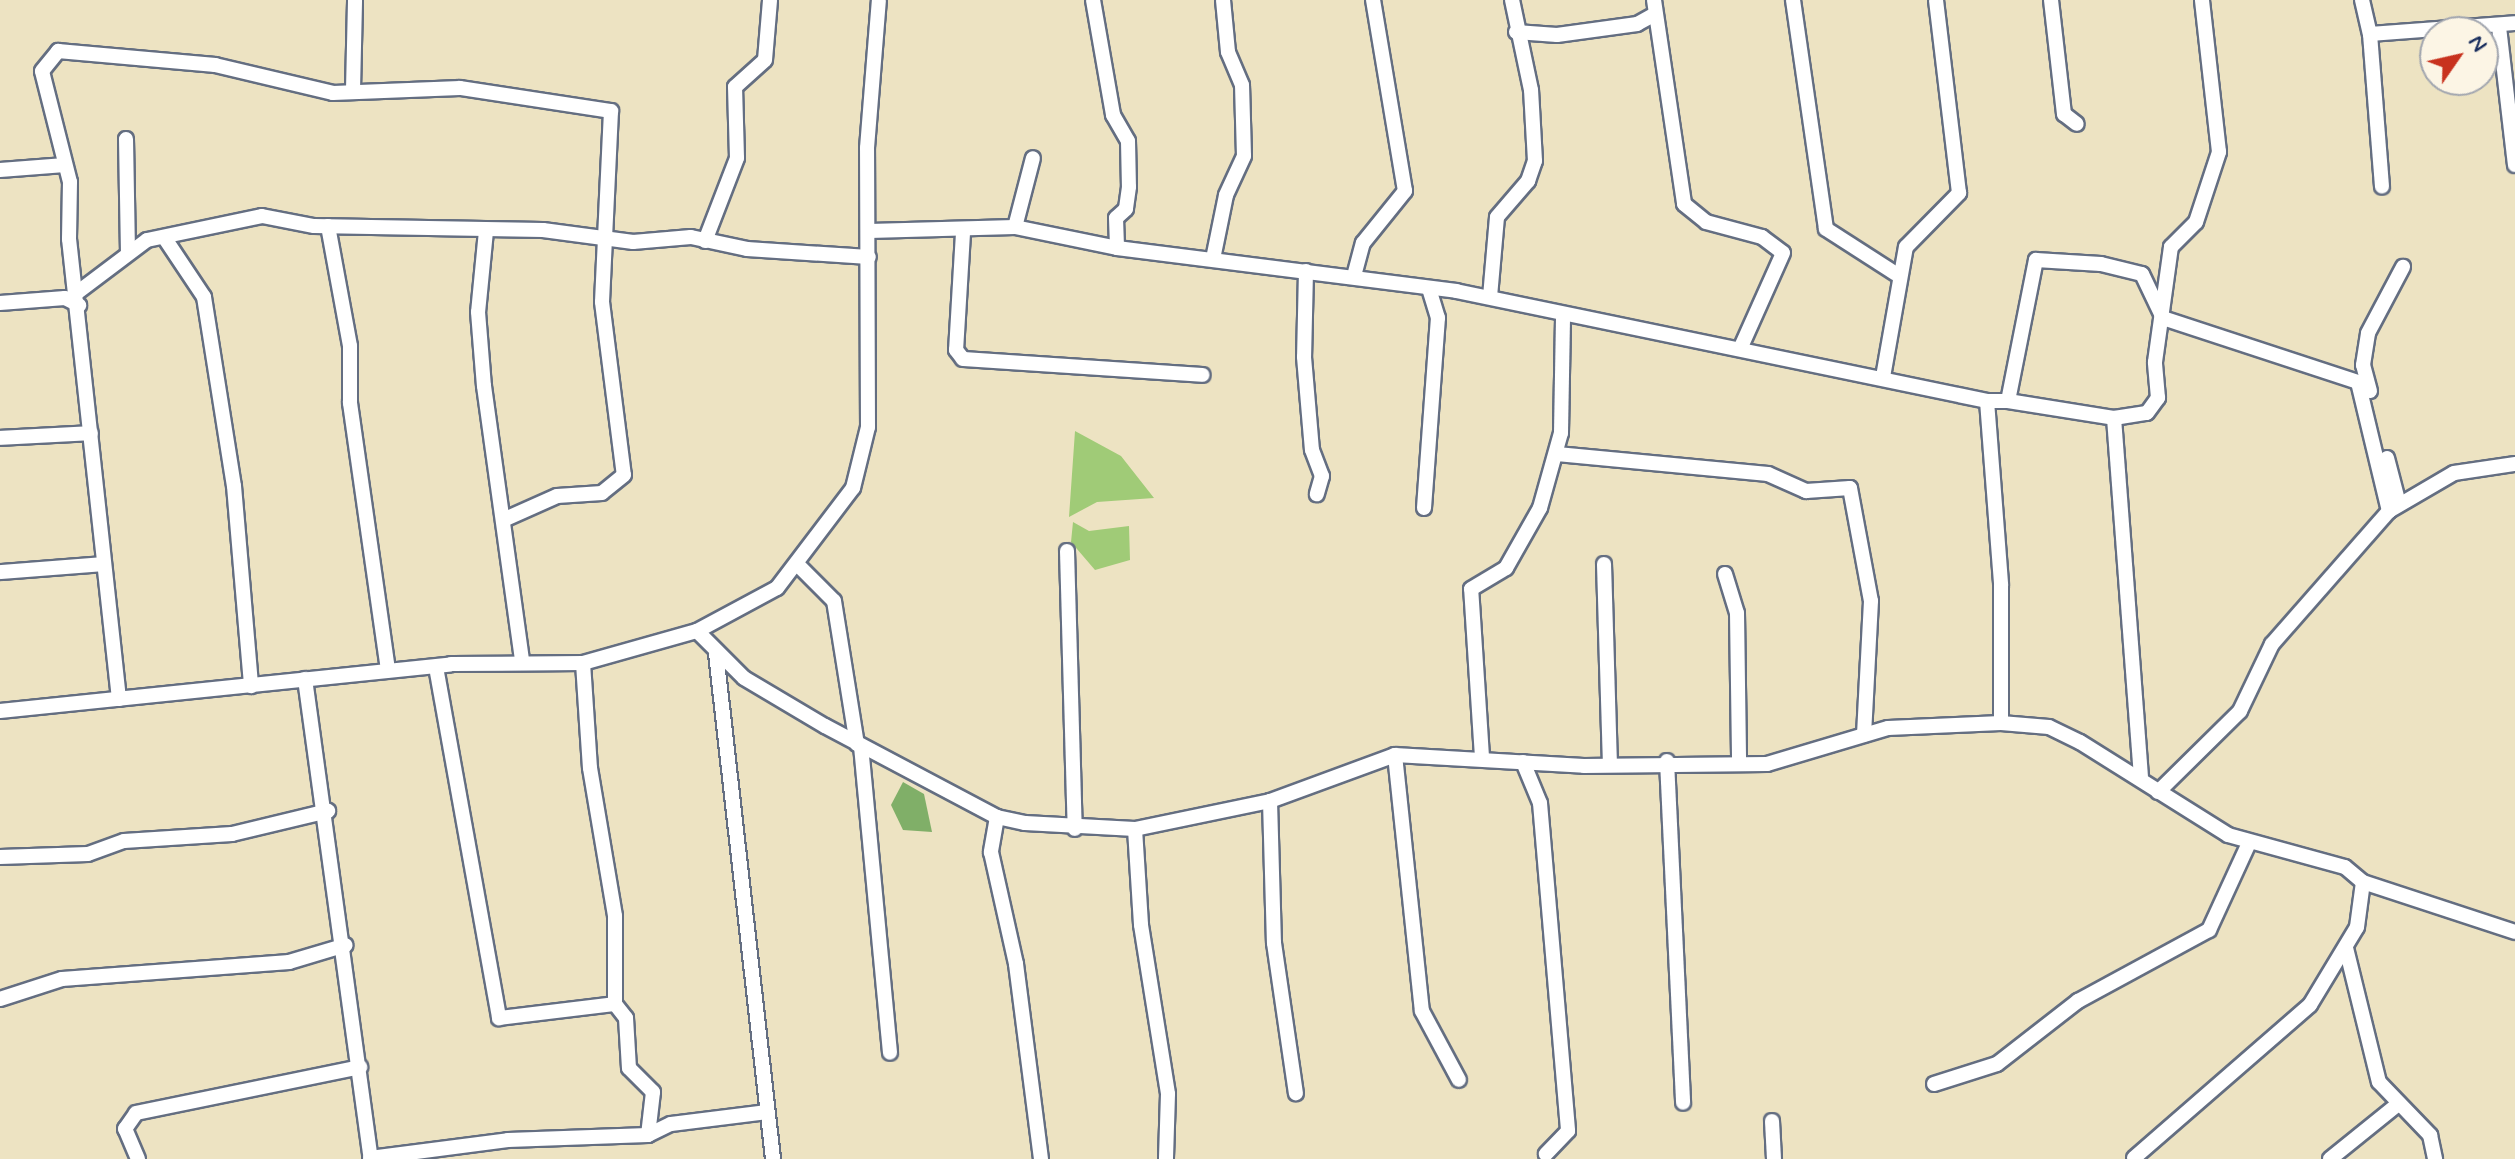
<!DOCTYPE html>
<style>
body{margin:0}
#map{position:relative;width:2515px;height:1159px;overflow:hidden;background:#ede3c2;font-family:Mynerve,sans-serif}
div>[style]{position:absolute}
.green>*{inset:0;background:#a0cb77}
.forest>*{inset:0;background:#80af68}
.roads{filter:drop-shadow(2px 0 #646e81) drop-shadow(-2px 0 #646e81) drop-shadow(0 2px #646e81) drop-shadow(0 -2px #646e81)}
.minor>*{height:14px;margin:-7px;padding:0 7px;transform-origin:7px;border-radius:7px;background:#fff}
span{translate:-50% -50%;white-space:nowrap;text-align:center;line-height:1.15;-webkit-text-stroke:6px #fcf5e5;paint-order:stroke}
.north{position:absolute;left:2419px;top:16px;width:80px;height:80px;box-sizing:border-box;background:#fcf5e5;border:2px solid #a2a6af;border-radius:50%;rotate:56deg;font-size:22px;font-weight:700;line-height:32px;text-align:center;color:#1b2f5e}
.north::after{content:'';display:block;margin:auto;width:28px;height:36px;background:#c8321e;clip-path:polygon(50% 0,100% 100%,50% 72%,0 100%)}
</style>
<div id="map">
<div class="green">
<i style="clip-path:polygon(1075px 431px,1121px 456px,1154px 498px,1097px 502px,1069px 517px)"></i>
<i style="clip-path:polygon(1073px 522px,1089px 531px,1129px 526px,1130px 560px,1095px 570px,1071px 542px)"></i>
</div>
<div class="forest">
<i style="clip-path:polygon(903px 782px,924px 794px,932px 832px,903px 830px,891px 805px)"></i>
</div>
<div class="roads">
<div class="minor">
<i style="left:1093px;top:0;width:117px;rotate:80.1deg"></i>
<i style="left:1113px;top:115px;width:30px;rotate:60deg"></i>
<i style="left:1128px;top:141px;width:46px;rotate:88.8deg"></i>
<i style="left:1129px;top:187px;width:22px;rotate:98deg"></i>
<i style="left:1126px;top:209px;width:13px;rotate:138deg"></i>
<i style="left:1116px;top:218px;width:30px;rotate:88deg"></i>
<i style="left:1654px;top:0;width:206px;rotate:81.6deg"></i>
<i style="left:1684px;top:204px;width:28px;rotate:39deg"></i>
<i style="left:1706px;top:222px;width:58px;rotate:15deg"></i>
<i style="left:1762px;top:237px;width:26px;rotate:37deg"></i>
<i style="left:1783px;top:253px;width:105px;rotate:114.1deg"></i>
<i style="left:1793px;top:0;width:231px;rotate:81.8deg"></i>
<i style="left:1826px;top:229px;width:83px;rotate:32.7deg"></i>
<i style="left:2051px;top:0;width:115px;rotate:83.5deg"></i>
<i style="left:2064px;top:114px;width:16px;rotate:38deg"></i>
<i style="left:2362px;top:0;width:35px;rotate:77deg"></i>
<i style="left:2370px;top:34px;width:145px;rotate:-4.3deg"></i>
<i style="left:2499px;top:27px;width:139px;rotate:83.4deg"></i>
<i style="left:1516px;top:32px;width:41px;rotate:4.2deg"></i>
<i style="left:1557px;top:35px;width:81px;rotate:-7.8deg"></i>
<i style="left:1637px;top:24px;width:21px;rotate:-29deg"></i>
<i style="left:2370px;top:34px;width:153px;rotate:85.5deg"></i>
<i style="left:353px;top:90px;width:90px;rotate:-88.7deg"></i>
<i style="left:126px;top:139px;width:112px;rotate:89deg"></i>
<i style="left:0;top:170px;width:65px;rotate:-4.4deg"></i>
<i style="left:328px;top:226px;width:122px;rotate:79.6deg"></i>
<i style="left:350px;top:346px;width:57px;rotate:90deg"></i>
<i style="left:350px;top:403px;width:270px;rotate:81.9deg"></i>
<i style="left:1015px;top:227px;width:71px;rotate:-75.4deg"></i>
<i style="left:486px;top:231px;width:81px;rotate:95.6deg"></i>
<i style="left:478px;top:312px;width:74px;rotate:85.4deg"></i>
<i style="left:484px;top:386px;width:277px;rotate:82.1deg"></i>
<i style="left:869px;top:231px;width:146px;rotate:-1.6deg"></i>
<i style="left:1015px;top:227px;width:104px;rotate:11.6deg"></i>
<i style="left:1117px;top:248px;width:342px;rotate:7.2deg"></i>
<i style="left:1456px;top:291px;width:542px;rotate:11.7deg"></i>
<i style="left:1987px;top:401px;width:21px"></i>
<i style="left:2008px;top:401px;width:144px;rotate:-78.8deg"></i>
<i style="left:2036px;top:260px;width:65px;rotate:3.5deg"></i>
<i style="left:2101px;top:264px;width:42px;rotate:13.7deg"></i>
<i style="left:2142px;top:274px;width:49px;rotate:64.5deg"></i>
<i style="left:2163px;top:318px;width:205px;rotate:18.2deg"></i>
<i style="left:2358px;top:382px;width:133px;rotate:76.5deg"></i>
<i style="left:963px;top:233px;width:117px;rotate:93.4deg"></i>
<i style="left:956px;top:350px;width:11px;rotate:52deg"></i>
<i style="left:963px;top:359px;width:240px;rotate:3.8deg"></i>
<i style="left:164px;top:237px;width:72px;rotate:56.3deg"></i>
<i style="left:204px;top:297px;width:191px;rotate:81deg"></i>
<i style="left:234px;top:486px;width:201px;rotate:85.1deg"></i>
<i style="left:705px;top:241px;width:89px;rotate:-68.9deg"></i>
<i style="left:737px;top:158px;width:71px;rotate:-91.6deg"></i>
<i style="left:735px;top:87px;width:40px;rotate:-42deg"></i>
<i style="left:765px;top:60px;width:60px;rotate:-85.2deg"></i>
<i style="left:1213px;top:259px;width:65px;rotate:-78.5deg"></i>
<i style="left:1226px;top:195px;width:43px;rotate:-65.2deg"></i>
<i style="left:1244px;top:156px;width:71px;rotate:-91.6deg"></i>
<i style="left:1242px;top:85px;width:36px;rotate:-113deg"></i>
<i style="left:1228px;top:52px;width:52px;rotate:-95.5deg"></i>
<i style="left:1306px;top:271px;width:86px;rotate:91.3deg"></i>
<i style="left:1304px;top:357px;width:93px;rotate:85.1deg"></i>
<i style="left:1312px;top:450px;width:28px;rotate:69deg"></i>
<i style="left:1322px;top:476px;width:19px;rotate:106deg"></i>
<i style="left:1354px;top:276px;width:34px;rotate:-75deg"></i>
<i style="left:1363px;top:243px;width:67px;rotate:-51.1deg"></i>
<i style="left:1405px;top:191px;width:194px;rotate:-99.5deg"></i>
<i style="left:78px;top:292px;width:86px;rotate:-37deg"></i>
<i style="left:147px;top:240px;width:117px;rotate:-11.8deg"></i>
<i style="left:262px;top:216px;width:53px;rotate:10.9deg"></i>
<i style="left:314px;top:226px;width:229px;rotate:1deg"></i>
<i style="left:543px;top:230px;width:91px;rotate:7.6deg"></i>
<i style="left:633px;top:242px;width:58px;rotate:-4.9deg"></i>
<i style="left:691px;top:237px;width:57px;rotate:12.1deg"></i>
<i style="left:747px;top:249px;width:122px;rotate:3.8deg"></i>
<i style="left:1490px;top:297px;width:80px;rotate:-85deg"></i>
<i style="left:1497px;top:217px;width:48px;rotate:-49.3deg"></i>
<i style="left:1528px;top:181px;width:21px;rotate:-71deg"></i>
<i style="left:1535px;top:161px;width:71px;rotate:-93.2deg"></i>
<i style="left:1531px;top:90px;width:92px;rotate:-101.9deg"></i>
<i style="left:0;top:303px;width:65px;rotate:-4.4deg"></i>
<i style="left:65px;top:298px;width:16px;rotate:27deg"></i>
<i style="left:1883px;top:377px;width:132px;rotate:-80deg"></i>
<i style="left:1906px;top:247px;width:76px;rotate:-45.5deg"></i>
<i style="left:1959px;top:193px;width:194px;rotate:-96.8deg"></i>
<i style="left:2370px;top:391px;width:27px;rotate:-105deg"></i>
<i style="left:2363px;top:365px;width:32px;rotate:-81deg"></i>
<i style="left:2368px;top:333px;width:75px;rotate:-62.1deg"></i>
<i style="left:1987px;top:401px;width:185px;rotate:85.6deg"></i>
<i style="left:2001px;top:585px;width:138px;rotate:90deg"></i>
<i style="left:2008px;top:401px;width:107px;rotate:9.1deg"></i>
<i style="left:2114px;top:418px;width:33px;rotate:-9deg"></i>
<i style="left:2147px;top:413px;width:19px;rotate:-54deg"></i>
<i style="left:2158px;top:398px;width:36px;rotate:-95deg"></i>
<i style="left:2155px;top:362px;width:116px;rotate:-82.1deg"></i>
<i style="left:2171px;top:247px;width:35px;rotate:-45deg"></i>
<i style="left:2196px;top:222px;width:74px;rotate:-71.8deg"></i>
<i style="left:2219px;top:152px;width:153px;rotate:-96.4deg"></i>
<i style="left:2114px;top:418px;width:359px;rotate:85.7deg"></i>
<i style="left:0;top:438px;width:91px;rotate:-3.1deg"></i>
<i style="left:1557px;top:454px;width:212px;rotate:5.4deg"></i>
<i style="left:1768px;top:474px;width:42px;rotate:24.1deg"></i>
<i style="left:1806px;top:491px;width:44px;rotate:-3.9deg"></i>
<i style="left:1850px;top:488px;width:115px;rotate:79.5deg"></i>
<i style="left:1871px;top:601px;width:134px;rotate:93deg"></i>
<i style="left:2387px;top:458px;width:48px;rotate:75.4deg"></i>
<i style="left:1424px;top:508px;width:191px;rotate:-85.8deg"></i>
<i style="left:1438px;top:318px;width:30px;rotate:-107deg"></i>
<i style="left:1067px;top:551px;width:278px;rotate:88.4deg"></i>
<i style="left:1604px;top:564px;width:200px;rotate:88.3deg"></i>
<i style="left:800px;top:567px;width:48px;rotate:45deg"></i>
<i style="left:834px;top:601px;width:145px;rotate:80.9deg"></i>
<i style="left:0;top:572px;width:104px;rotate:-4.4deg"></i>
<i style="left:1725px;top:574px;width:41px;rotate:72.9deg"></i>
<i style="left:1737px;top:613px;width:150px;rotate:89.2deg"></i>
<i style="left:697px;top:631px;width:66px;rotate:45deg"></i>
<i style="left:744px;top:678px;width:94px;rotate:30.7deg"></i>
<i style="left:825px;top:726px;width:195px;rotate:27.9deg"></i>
<i style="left:997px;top:817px;width:29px;rotate:12deg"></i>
<i style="left:1025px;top:823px;width:110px;rotate:3.1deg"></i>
<i style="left:1135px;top:829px;width:138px;rotate:-11.7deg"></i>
<i style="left:1270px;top:801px;width:133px;rotate:-20.2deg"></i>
<i style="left:1395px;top:755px;width:189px;rotate:3.3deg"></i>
<i style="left:1584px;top:766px;width:183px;rotate:-0.6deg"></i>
<i style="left:1767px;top:764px;width:126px;rotate:-16.6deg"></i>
<i style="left:1888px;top:728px;width:113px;rotate:-2.5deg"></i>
<i style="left:2001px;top:723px;width:48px;rotate:4.8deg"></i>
<i style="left:2049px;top:727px;width:34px;rotate:26deg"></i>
<i style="left:2080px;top:742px;width:175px;rotate:32.1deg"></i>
<i style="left:2228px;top:835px;width:121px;rotate:15.3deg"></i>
<i style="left:2345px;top:867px;width:23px;rotate:40deg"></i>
<i style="left:2363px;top:882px;width:160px;rotate:18.2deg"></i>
<i style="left:716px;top:653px;width:509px;rotate:83.57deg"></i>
<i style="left:583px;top:663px;width:105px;rotate:86.2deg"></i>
<i style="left:590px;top:768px;width:150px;rotate:80.4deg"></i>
<i style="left:615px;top:916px;width:88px;rotate:90deg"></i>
<i style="left:615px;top:1004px;width:18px;rotate:52deg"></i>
<i style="left:626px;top:1018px;width:50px;rotate:86.6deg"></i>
<i style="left:629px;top:1068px;width:34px;rotate:45deg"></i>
<i style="left:653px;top:1092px;width:43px;rotate:96.6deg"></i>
<i style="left:436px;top:667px;width:357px;rotate:79.8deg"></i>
<i style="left:499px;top:1018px;width:117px;rotate:-6.9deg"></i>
<i style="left:305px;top:679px;width:485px;rotate:82.2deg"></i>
<i style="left:119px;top:699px;width:463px;rotate:-96.2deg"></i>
<i style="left:69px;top:239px;width:57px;rotate:-89deg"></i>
<i style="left:70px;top:182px;width:114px;rotate:-104.2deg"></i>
<i style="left:42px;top:71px;width:26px;rotate:-51deg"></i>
<i style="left:58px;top:51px;width:158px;rotate:5.1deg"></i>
<i style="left:215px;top:65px;width:121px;rotate:13.3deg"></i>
<i style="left:333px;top:93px;width:127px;rotate:-2.3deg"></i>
<i style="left:460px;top:88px;width:153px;rotate:8.7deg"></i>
<i style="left:611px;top:111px;width:191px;rotate:92.7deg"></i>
<i style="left:602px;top:302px;width:174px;rotate:82.8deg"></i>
<i style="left:624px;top:475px;width:28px;rotate:141deg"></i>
<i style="left:602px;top:493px;width:45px;rotate:176.2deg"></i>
<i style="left:557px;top:496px;width:59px;rotate:156deg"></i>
<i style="left:0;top:711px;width:453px;rotate:-5.9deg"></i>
<i style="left:451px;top:664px;width:132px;rotate:-0.4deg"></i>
<i style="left:583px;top:663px;width:118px;rotate:-15.7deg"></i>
<i style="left:697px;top:631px;width:91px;rotate:-28.3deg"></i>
<i style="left:777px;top:588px;width:126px;rotate:-52.8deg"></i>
<i style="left:853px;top:488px;width:63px;rotate:-76.2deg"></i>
<i style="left:868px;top:427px;width:279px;rotate:-90.2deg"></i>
<i style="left:867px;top:148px;width:148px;rotate:-85.4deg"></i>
<i style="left:861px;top:746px;width:308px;rotate:84.6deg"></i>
<i style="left:1395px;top:755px;width:257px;rotate:84deg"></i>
<i style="left:1422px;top:1011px;width:78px;rotate:61.8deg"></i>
<i style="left:1482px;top:757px;width:168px;rotate:-93.7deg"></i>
<i style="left:1471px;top:589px;width:41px;rotate:-31deg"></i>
<i style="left:1506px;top:568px;width:69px;rotate:-60.5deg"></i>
<i style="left:1540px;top:508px;width:78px;rotate:-74.4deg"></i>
<i style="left:1561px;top:433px;width:117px;rotate:-89deg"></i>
<i style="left:1667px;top:761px;width:342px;rotate:87.3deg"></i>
<i style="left:1523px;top:762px;width:44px;rotate:67.5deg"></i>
<i style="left:1540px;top:803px;width:329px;rotate:85.1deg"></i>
<i style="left:1568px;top:1131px;width:32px;rotate:134deg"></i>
<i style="left:2158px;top:792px;width:115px;rotate:-44.6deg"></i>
<i style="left:2240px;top:711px;width:74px;rotate:-64.5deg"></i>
<i style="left:2272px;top:644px;width:177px;rotate:-48.7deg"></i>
<i style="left:2389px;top:511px;width:75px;rotate:-30.3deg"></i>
<i style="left:2454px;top:473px;width:62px;rotate:-8.4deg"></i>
<i style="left:1270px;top:801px;width:142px;rotate:88.4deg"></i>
<i style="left:1274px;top:943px;width:152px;rotate:81.7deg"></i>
<i style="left:997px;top:817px;width:36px;rotate:100deg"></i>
<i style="left:991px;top:852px;width:115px;rotate:77.4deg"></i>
<i style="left:1016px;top:964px;width:197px;rotate:82.7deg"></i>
<i style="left:1135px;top:829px;width:96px;rotate:86.4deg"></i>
<i style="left:1141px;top:925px;width:171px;rotate:80.9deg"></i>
<i style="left:1168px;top:1094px;width:65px;rotate:91.8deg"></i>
<i style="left:0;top:857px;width:88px;rotate:-2deg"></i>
<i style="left:88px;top:854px;width:38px;rotate:-20deg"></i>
<i style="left:124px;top:841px;width:108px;rotate:-3.7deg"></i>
<i style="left:232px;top:834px;width:99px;rotate:-13.5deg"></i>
<i style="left:2346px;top:948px;width:138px;rotate:76.2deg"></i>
<i style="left:2379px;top:1082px;width:74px;rotate:46.1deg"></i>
<i style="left:2430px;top:1135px;width:25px;rotate:78deg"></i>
<i style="left:0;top:999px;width:65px;rotate:-17.9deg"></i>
<i style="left:62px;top:979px;width:228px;rotate:-4.3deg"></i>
<i style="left:289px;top:962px;width:59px;rotate:-16.6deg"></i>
<i style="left:1934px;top:1084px;width:66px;rotate:-17.6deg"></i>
<i style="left:1997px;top:1064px;width:103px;rotate:-37.9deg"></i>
<i style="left:2078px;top:1001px;width:149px;rotate:-28.5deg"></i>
<i style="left:2209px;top:930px;width:96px;rotate:-65.3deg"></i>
<i style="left:1772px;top:1121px;width:38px;rotate:87deg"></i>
<i style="left:370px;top:1158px;width:139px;rotate:-7.4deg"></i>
<i style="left:508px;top:1140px;width:140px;rotate:-2deg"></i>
<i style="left:648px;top:1135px;width:25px;rotate:-26deg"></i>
<i style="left:671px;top:1124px;width:97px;rotate:-7.1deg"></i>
<i style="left:2134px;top:1158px;width:233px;rotate:-41deg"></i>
<i style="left:2310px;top:1005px;width:91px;rotate:-58.9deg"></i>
<i style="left:2357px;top:927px;width:45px;rotate:-82.4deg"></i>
<i style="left:138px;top:1159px;width:33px;rotate:-113deg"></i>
<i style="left:125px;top:1129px;width:19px;rotate:-55deg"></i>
<i style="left:136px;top:1113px;width:229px;rotate:-11.6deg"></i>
<i style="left:2330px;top:1159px;width:86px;rotate:-38.9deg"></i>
</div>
</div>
<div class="north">N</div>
</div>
